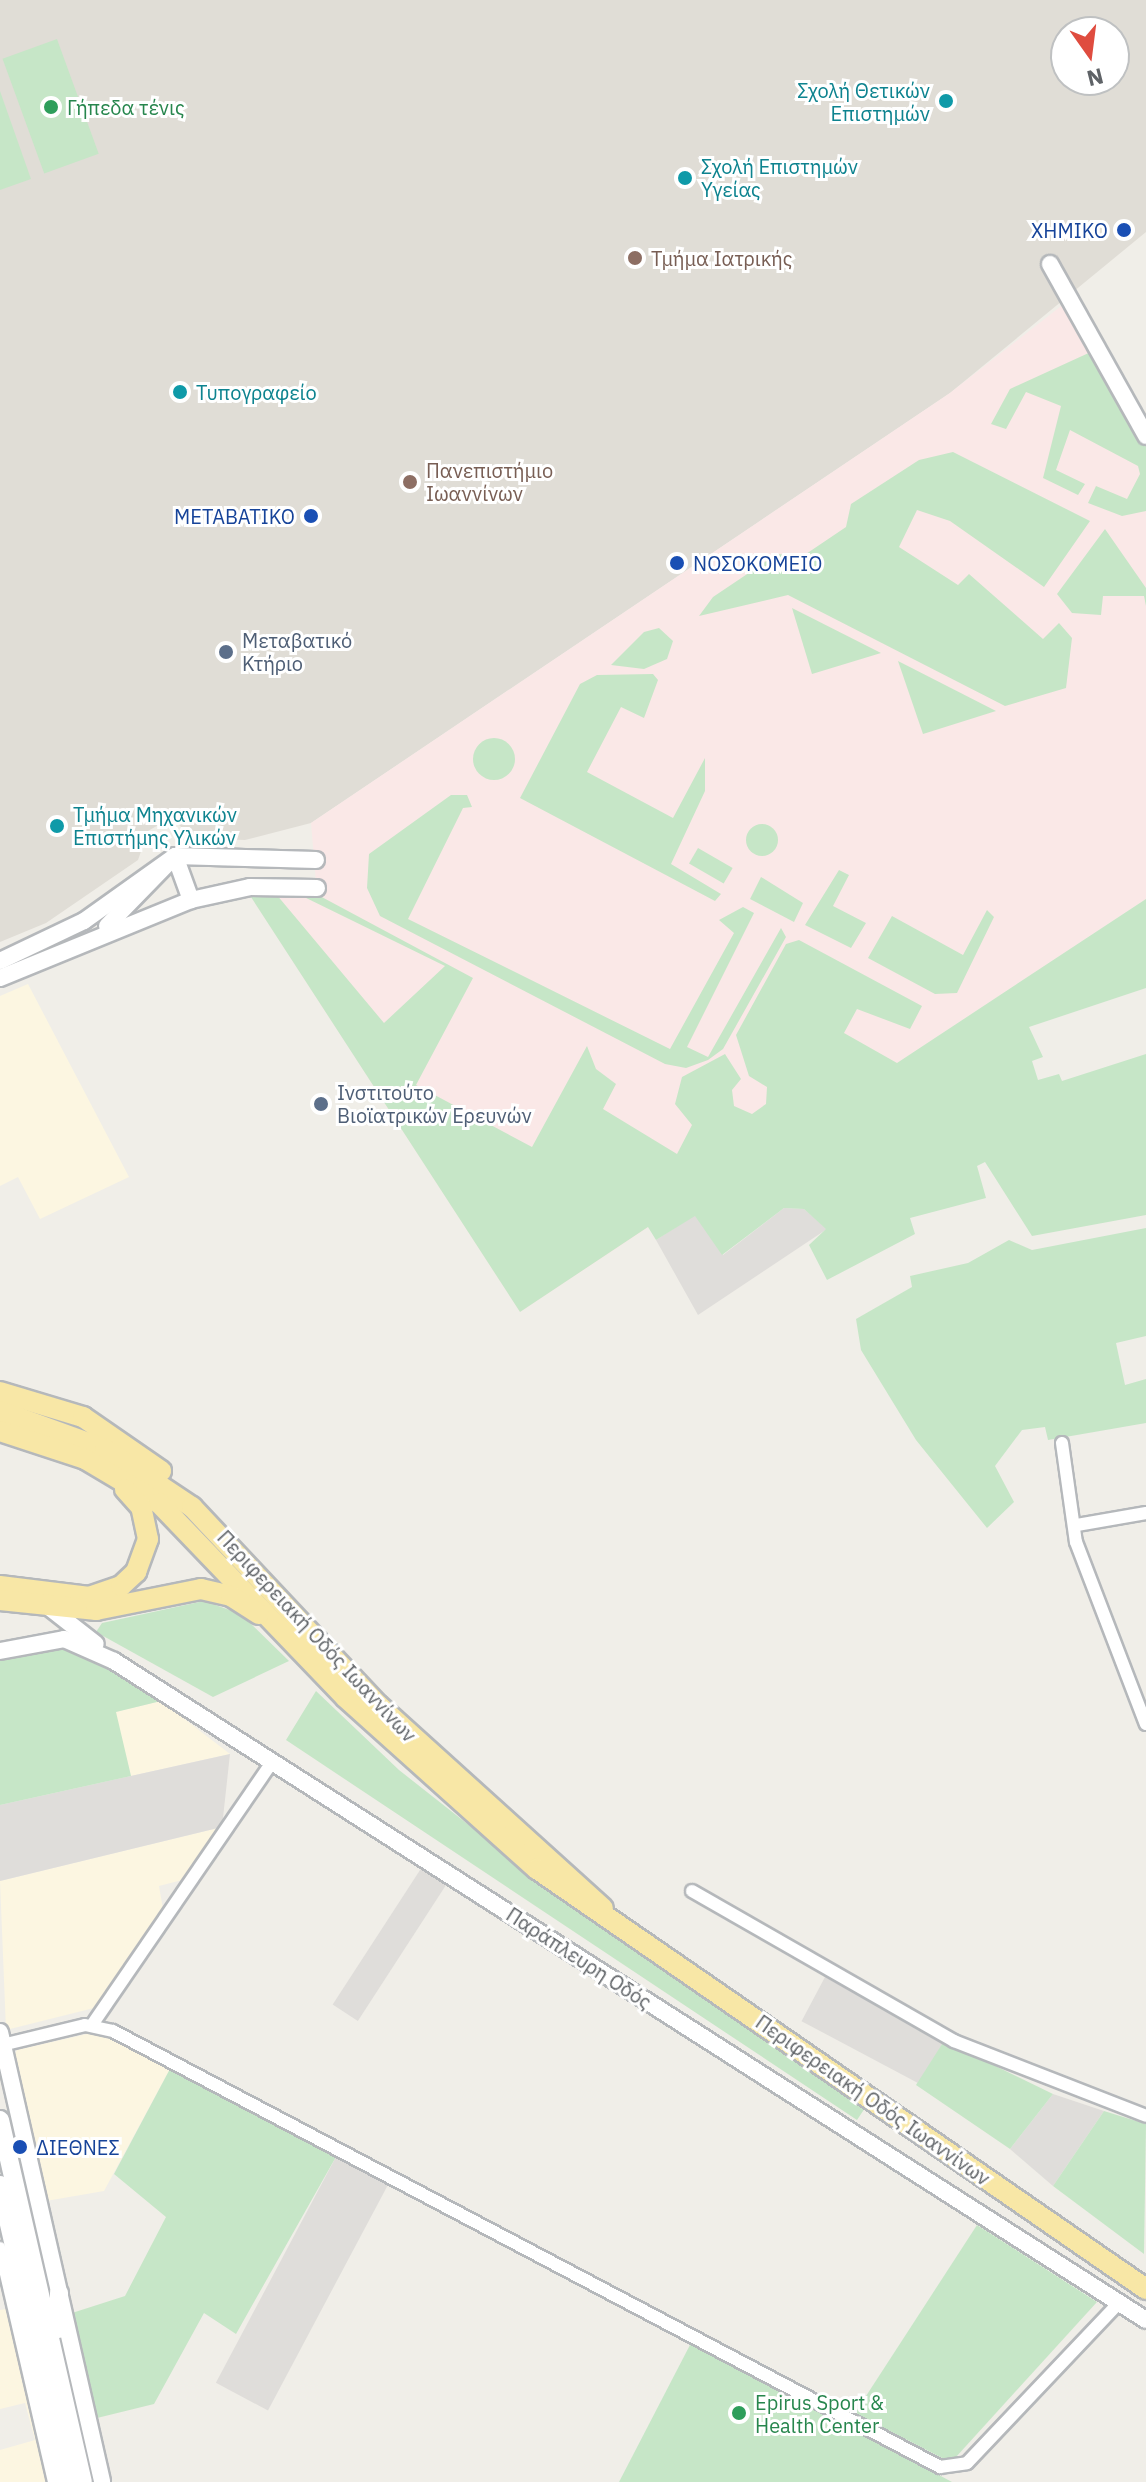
<!DOCTYPE html>
<meta charset="utf-8">
<style>
body{margin:0}
#map{position:relative;width:1146px;height:2482px;overflow:hidden;background:#f0eee8;font-family:"IBM Plex Sans",sans-serif}
div>[style]{position:absolute}
.commercial>*{inset:0;background:#fcf6e1}
.industrial>*{inset:0;background:#dfddda;transform-origin:0 0}
.education>*{inset:0;background:#e0ddd6}
.medical>*{inset:0;background:#fae8e7}
.green>*{inset:0;background:#c6e6c7;transform-origin:0 0}
.round{border-radius:50%}
.roads{filter:drop-shadow(2px 0 #b5b8bb) drop-shadow(-2px 0 #b5b8bb) drop-shadow(0 2px #b5b8bb) drop-shadow(0 -2px #b5b8bb)}
.minor>*{height:12px;margin:-6px;padding:0 6px;transform-origin:6px;border-radius:6px;background:#fff}
.tertiary>*{height:16px;margin:-8px;padding:0 8px;transform-origin:8px;border-radius:8px;background:#fff}
.secondary>*{height:18px;margin:-9px;padding:0 9px;transform-origin:9px;border-radius:9px;background:#fff}
.trunk>*{height:20px;margin:-10px;padding:0 10px;transform-origin:10px;border-radius:10px;background:#f8e7a6}
.dots>*{width:22px;height:22px;translate:-50% -50%;box-sizing:border-box;border:4px solid #fff;border-radius:50%}
span{translate:-50% -50%;white-space:nowrap;text-align:center;line-height:1.15;-webkit-text-stroke:6px #fff;paint-order:stroke}
.culture-label{font-size:20px;color:#0d838f}
.right{translate:-100% -50%;text-align:right}
.left{translate:0 -50%;text-align:left}
.leisure-label{font-size:20px;color:#27864d}
.transit-label{font-size:20px;color:#164399}
.education-label{font-size:20px;color:#785e54}
.service-label{font-size:20px;color:#4e5e75}
.street-label{font-size:20px;color:#5f6367}
.north{position:absolute;left:1050px;top:16px;width:80px;height:80px;box-sizing:border-box;background:#fff;border:2px solid #bfc1c2;border-radius:50%;rotate:166deg;font-size:22px;font-weight:700;line-height:32px;text-align:center;color:#5f6367}
.north::after{content:'';display:block;margin:auto;width:28px;height:36px;background:#df4c3f;clip-path:polygon(50% 0,100% 100%,50% 72%,0 100%)}
</style>
<div id="map">
<div class="commercial">
<i style="clip-path:polygon(28px 984px,129px 1177px,40px 1219px,18px 1177px,0 1186px,0 996px)"></i>
<i style="clip-path:polygon(161px 1701px,230px 1754px,131px 1776px,115px 1712px)"></i>
<i style="clip-path:polygon(222px 1827px,186px 1879px,159px 1886px,163px 1909px,98px 2007px,6px 2030px,0 1881px)"></i>
<i style="clip-path:polygon(96px 2032px,171px 2067px,104px 2191px,46px 2201px,13px 2058px,17px 2050px)"></i>
<i style="clip-path:polygon(6px 2309px,27px 2401px,46px 2482px,0 2482px,0 2450px,35px 2440px,25px 2403px,0 2409px,0 2310px)"></i>
</div>
<div class="industrial">
<i style="clip-path:polygon(784px 1208px,804px 1209px,827px 1229px,698px 1315px,656px 1240px,695px 1215px,723px 1255px)"></i>
<i style="clip-path:polygon(230px 1754px,222px 1827px,0 1881px,0 1805px)"></i>
<i style="left:422px;top:1867px;width:30px;height:164px;rotate:33deg"></i>
<i style="left:825px;top:1977px;width:135px;height:50px;rotate:28deg"></i>
<i style="clip-path:polygon(1053px 2094px,1104px 2111px,1053px 2186px,1010px 2149px)"></i>
<i style="left:337px;top:2155px;width:59px;height:258px;rotate:28deg"></i>
</div>
<div class="education">
<i style="clip-path:polygon(evenodd,0 0,1146px 0,1146px 232px,950px 393px,311px 823px,245px 840px,193px 838px,178px 824px,160px 824px,148px 831px,138px 860px,46px 923px,0 942px,0 0,1066px 32px,1114px 32px,1114px 80px,1066px 80px,1066px 32px)"></i>
</div>
<div class="medical">
<i style="clip-path:polygon(1065px 303px,1146px 447px,1146px 899px,520px 1312px,251px 897px,317px 895px,311px 823px,950px 393px)"></i>
</div>
<div class="green">
<i style="left:57px;top:39px;width:122px;height:58px;rotate:70deg"></i>
<i style="clip-path:polygon(0 91px,31px 179px,0 190px)"></i>
<i style="clip-path:polygon(1093px 351px,1146px 447px,1146px 511px,1122px 516px,1088px 503px,1096px 486px,1127px 499px,1140px 474px,1138px 466px,1070px 430px,1056px 470px,1085px 484px,1078px 495px,1043px 478px,1061px 406px,1026px 392px,1006px 429px,991px 424px,1010px 389px)"></i>
<i style="clip-path:polygon(953px 452px,1090px 521px,1044px 587px,950px 521px,917px 510px,899px 547px,958px 585px,969px 574px,1043px 639px,1059px 623px,1072px 638px,1066px 688px,1005px 706px,788px 595px,699px 616px,713px 597px,777px 554px,803px 556px,846px 527px,851px 504px,919px 460px)"></i>
<i style="clip-path:polygon(1105px 529px,1146px 588px,1146px 606px,1144px 596px,1103px 596px,1101px 615px,1072px 613px,1057px 594px)"></i>
<i style="clip-path:polygon(792px 608px,881px 653px,812px 674px)"></i>
<i style="clip-path:polygon(659px 628px,673px 641px,667px 659px,644px 669px,611px 665px,644px 632px)"></i>
<i style="clip-path:polygon(898px 661px,996px 711px,923px 734px)"></i>
<i style="clip-path:polygon(653px 674px,658px 680px,644px 718px,621px 707px,587px 772px,673px 818px,705px 758px,705px 791px,671px 864px,721px 894px,715px 901px,520px 798px,580px 684px,597px 675px)"></i>
<i class="round" style="left:473px;top:738px;width:42px;height:42px"></i>
<i style="clip-path:polygon(451px 795px,467px 795px,472px 807px,463px 808px,408px 919px,670px 1049px,734px 933px,719px 920px,743px 907px,754px 913px,687px 1047px,708px 1057px,781px 928px,786px 937px,723px 1049px,708px 1060px,686px 1068px,665px 1064px,380px 916px,367px 888px,369px 854px)"></i>
<i class="round" style="left:746px;top:824px;width:32px;height:32px"></i>
<i style="left:698px;top:848px;width:40px;height:18px;rotate:30deg"></i>
<i style="clip-path:polygon(839px 870px,849px 875px,833px 906px,866px 923px,851px 948px,805px 925px)"></i>
<i style="clip-path:polygon(761px 877px,803px 903px,794px 922px,750px 899px)"></i>
<i style="clip-path:polygon(276px 894px,384px 1023px,445px 966px,298px 894px,318px 895px,473px 978px,416px 1085px,532px 1147px,587px 1046px,596px 1069px,616px 1084px,603px 1109px,677px 1154px,692px 1125px,675px 1104px,682px 1077px,725px 1054px,741px 1079px,732px 1090px,734px 1106px,752px 1114px,766px 1104px,767px 1087px,749px 1076px,736px 1035px,786px 944px,799px 940px,922px 1006px,910px 1029px,857px 1009px,844px 1033px,897px 1063px,1146px 899px,1146px 988px,1029px 1027px,1043px 1057px,1032px 1061px,1038px 1080px,1059px 1074px,1062px 1081px,1146px 1054px,1146px 1215px,1032px 1236px,985px 1162px,977px 1166px,986px 1198px,910px 1218px,915px 1234px,827px 1280px,809px 1245px,826px 1229px,804px 1209px,784px 1208px,722px 1255px,695px 1216px,656px 1240px,648px 1227px,520px 1312px,251px 897px)"></i>
<i style="clip-path:polygon(987px 910px,994px 917px,957px 993px,935px 994px,868px 958px,892px 916px,963px 955px)"></i>
<i style="clip-path:polygon(1146px 1228px,1146px 1336px,1116px 1343px,1125px 1385px,1146px 1379px,1146px 1423px,1048px 1440px,1045px 1427px,1022px 1430px,995px 1466px,1014px 1502px,987px 1528px,916px 1440px,861px 1350px,856px 1319px,912px 1287px,910px 1276px,968px 1263px,1009px 1240px,1032px 1250px)"></i>
<i style="clip-path:polygon(204px 1601px,241px 1614px,289px 1661px,213px 1697px,96px 1632px,102px 1623px)"></i>
<i style="clip-path:polygon(56px 1647px,95px 1657px,161px 1701px,116px 1712px,131px 1776px,0 1805px,0 1659px)"></i>
<i style="clip-path:polygon(316px 1691px,399px 1770px,592px 1922px,865px 2108px,857px 2120px,286px 1740px)"></i>
<i style="clip-path:polygon(944px 2041px,1053px 2094px,1010px 2149px,916px 2085px)"></i>
<i style="clip-path:polygon(171px 2067px,337px 2155px,236px 2334px,204px 2313px,154px 2404px,97px 2418px,72px 2313px,125px 2296px,166px 2217px,114px 2174px)"></i>
<i style="clip-path:polygon(1104px 2111px,1146px 2124px,1144px 2254px,1053px 2186px)"></i>
<i style="clip-path:polygon(977px 2225px,1097px 2302px,956px 2457px,944px 2459px,855px 2413px)"></i>
<i style="clip-path:polygon(691px 2343px,952px 2482px,619px 2482px)"></i>
</div>
<div class="roads">
<div class="minor">
<i style="left:1062px;top:1443px;width:100px;rotate:82deg"></i>
<i style="left:1076px;top:1542px;width:195px;rotate:69deg"></i>
<i style="left:1077px;top:1525px;width:70px;rotate:-9.9deg"></i>
<i style="left:692px;top:1891px;width:302px;rotate:29.8deg"></i>
<i style="left:954px;top:2041px;width:206px;rotate:21.3deg"></i>
<i style="left:92px;top:2025px;width:319px;rotate:-55.6deg"></i>
<i style="left:2px;top:2045px;width:85px;rotate:-13.5deg"></i>
<i style="left:85px;top:2025px;width:29px;rotate:12deg"></i>
<i style="left:113px;top:2031px;width:935px;rotate:27.8deg"></i>
<i style="left:940px;top:2467px;width:27px;rotate:-8deg"></i>
<i style="left:967px;top:2463px;width:221px;rotate:-46.5deg"></i>
<i style="left:0;top:2248px;width:240px;rotate:77deg"></i>
</div>
<div class="tertiary">
<i style="left:1050px;top:264px;width:197px;rotate:60.8deg"></i>
<i style="left:175px;top:856px;width:47px;rotate:70deg"></i>
<i style="left:107px;top:926px;width:96px;rotate:-45.8deg"></i>
<i style="left:0;top:961px;width:93px;rotate:-25.5deg"></i>
<i style="left:84px;top:921px;width:112px;rotate:-35.5deg"></i>
<i style="left:175px;top:856px;width:141px;rotate:1.6deg"></i>
<i style="left:0;top:978px;width:206px;rotate:-22.2deg"></i>
<i style="left:191px;top:900px;width:60px;rotate:-12.4deg"></i>
<i style="left:250px;top:887px;width:67px;rotate:0.9deg"></i>
<i style="left:46px;top:1605px;width:63px;rotate:38deg"></i>
<i style="left:0;top:1651px;width:65px;rotate:-10.6deg"></i>
<i style="left:64px;top:1639px;width:55px;rotate:23.7deg"></i>
<i style="left:114px;top:1661px;width:1224px;rotate:32.56deg"></i>
<i style="left:0;top:2032px;width:461px;rotate:77.2deg"></i>
</div>
<div class="secondary">
<i style="left:0;top:2045px;width:2px"></i>
<i style="left:0;top:2120px;width:371px;rotate:77.1deg"></i>
<i style="left:0;top:2185px;width:305px;rotate:77.1deg"></i>
<i style="left:59px;top:2329px;width:36px;rotate:-90deg"></i>
</div>
<div class="trunk">
<i style="left:0;top:1392px;width:87px;rotate:16.8deg"></i>
<i style="left:83px;top:1417px;width:95px;rotate:34.7deg"></i>
<i style="left:0;top:1411px;width:112px;rotate:19.9deg"></i>
<i style="left:105px;top:1449px;width:105px;rotate:33.7deg"></i>
<i style="left:192px;top:1507px;width:272px;rotate:46.8deg"></i>
<i style="left:378px;top:1705px;width:303px;rotate:42.1deg"></i>
<i style="left:0;top:1431px;width:89px;rotate:18.2deg"></i>
<i style="left:85px;top:1459px;width:86px;rotate:30.7deg"></i>
<i style="left:159px;top:1503px;width:269px;rotate:46.2deg"></i>
<i style="left:345px;top:1697px;width:258px;rotate:41.9deg"></i>
<i style="left:537px;top:1869px;width:740px;rotate:34.59deg"></i>
<i style="left:0;top:1586px;width:90px;rotate:7deg"></i>
<i style="left:89px;top:1597px;width:34px;rotate:-19deg"></i>
<i style="left:121px;top:1586px;width:21px;rotate:-43deg"></i>
<i style="left:136px;top:1572px;width:35px;rotate:-70deg"></i>
<i style="left:148px;top:1539px;width:33px;rotate:-102deg"></i>
<i style="left:141px;top:1507px;width:24px;rotate:-132deg"></i>
<i style="left:0;top:1600px;width:97px;rotate:5.9deg"></i>
<i style="left:96px;top:1610px;width:107px;rotate:-11.3deg"></i>
<i style="left:201px;top:1589px;width:31px;rotate:13deg"></i>
<i style="left:231px;top:1596px;width:33px;rotate:33deg"></i>
</div>
</div>
<div class="dots">
<i style="left:946px;top:101px;background:#0f9aa8"></i>
<i style="left:51px;top:107px;background:#2e9e5b"></i>
<i style="left:685px;top:178px;background:#0f9aa8"></i>
<i style="left:1124px;top:230px;background:#1a4fb4"></i>
<i style="left:635px;top:258px;background:#8d6e63"></i>
<i style="left:180px;top:392px;background:#0f9aa8"></i>
<i style="left:410px;top:482px;background:#8d6e63"></i>
<i style="left:311px;top:516px;background:#1a4fb4"></i>
<i style="left:677px;top:563px;background:#1a4fb4"></i>
<i style="left:226px;top:652px;background:#5c6f8a"></i>
<i style="left:57px;top:826px;background:#0f9aa8"></i>
<i style="left:321px;top:1104px;background:#5c6f8a"></i>
<i style="left:20px;top:2147px;background:#1a4fb4"></i>
<i style="left:739px;top:2413px;background:#2e9e5b"></i>
</div>
<div class="culture-label">
<span class="right" style="left:930px;top:102px">Σχολή Θετικών<br>Επιστημών</span>
<span class="left" style="left:701px;top:178px">Σχολή Επιστημών<br>Υγείας</span>
<span class="left" style="left:196px;top:392px">Τυπογραφείο</span>
<span class="left" style="left:73px;top:826px">Τμήμα Μηχανικών<br>Επιστήμης Υλικών</span>
</div>
<div class="leisure-label">
<span class="left" style="left:67px;top:107px">Γήπεδα τένις</span>
<span class="left" style="left:755px;top:2414px">Epirus Sport &amp;<br>Health Center</span>
</div>
<div class="transit-label">
<span class="right" style="left:1108px;top:230px">ΧΗΜΙΚΟ</span>
<span class="right" style="left:295px;top:516px">ΜΕΤΑΒΑΤΙΚΟ</span>
<span class="left" style="left:693px;top:563px">ΝΟΣΟΚΟΜΕΙΟ</span>
<span class="left" style="left:36px;top:2147px">ΔΙΕΘΝΕΣ</span>
</div>
<div class="education-label">
<span class="left" style="left:651px;top:258px">Τμήμα Ιατρικής</span>
<span class="left" style="left:426px;top:482px">Πανεπιστήμιο<br>Ιωαννίνων</span>
</div>
<div class="service-label">
<span class="left" style="left:242px;top:652px">Μεταβατικό<br>Κτήριο</span>
<span class="left" style="left:337px;top:1104px">Ινστιτούτο<br>Βιοϊατρικών Ερευνών</span>
</div>
<div class="street-label">
<span style="left:317px;top:1636px;rotate:47deg">Περιφερειακή Οδός Ιωαννίνων</span>
<span style="left:579px;top:1958px;rotate:33deg">Παράπλευρη Οδός</span>
<span style="left:873px;top:2100px;rotate:35deg">Περιφερειακή Οδός Ιωαννίνων</span>
</div>
<div class="north">N</div>
</div>
